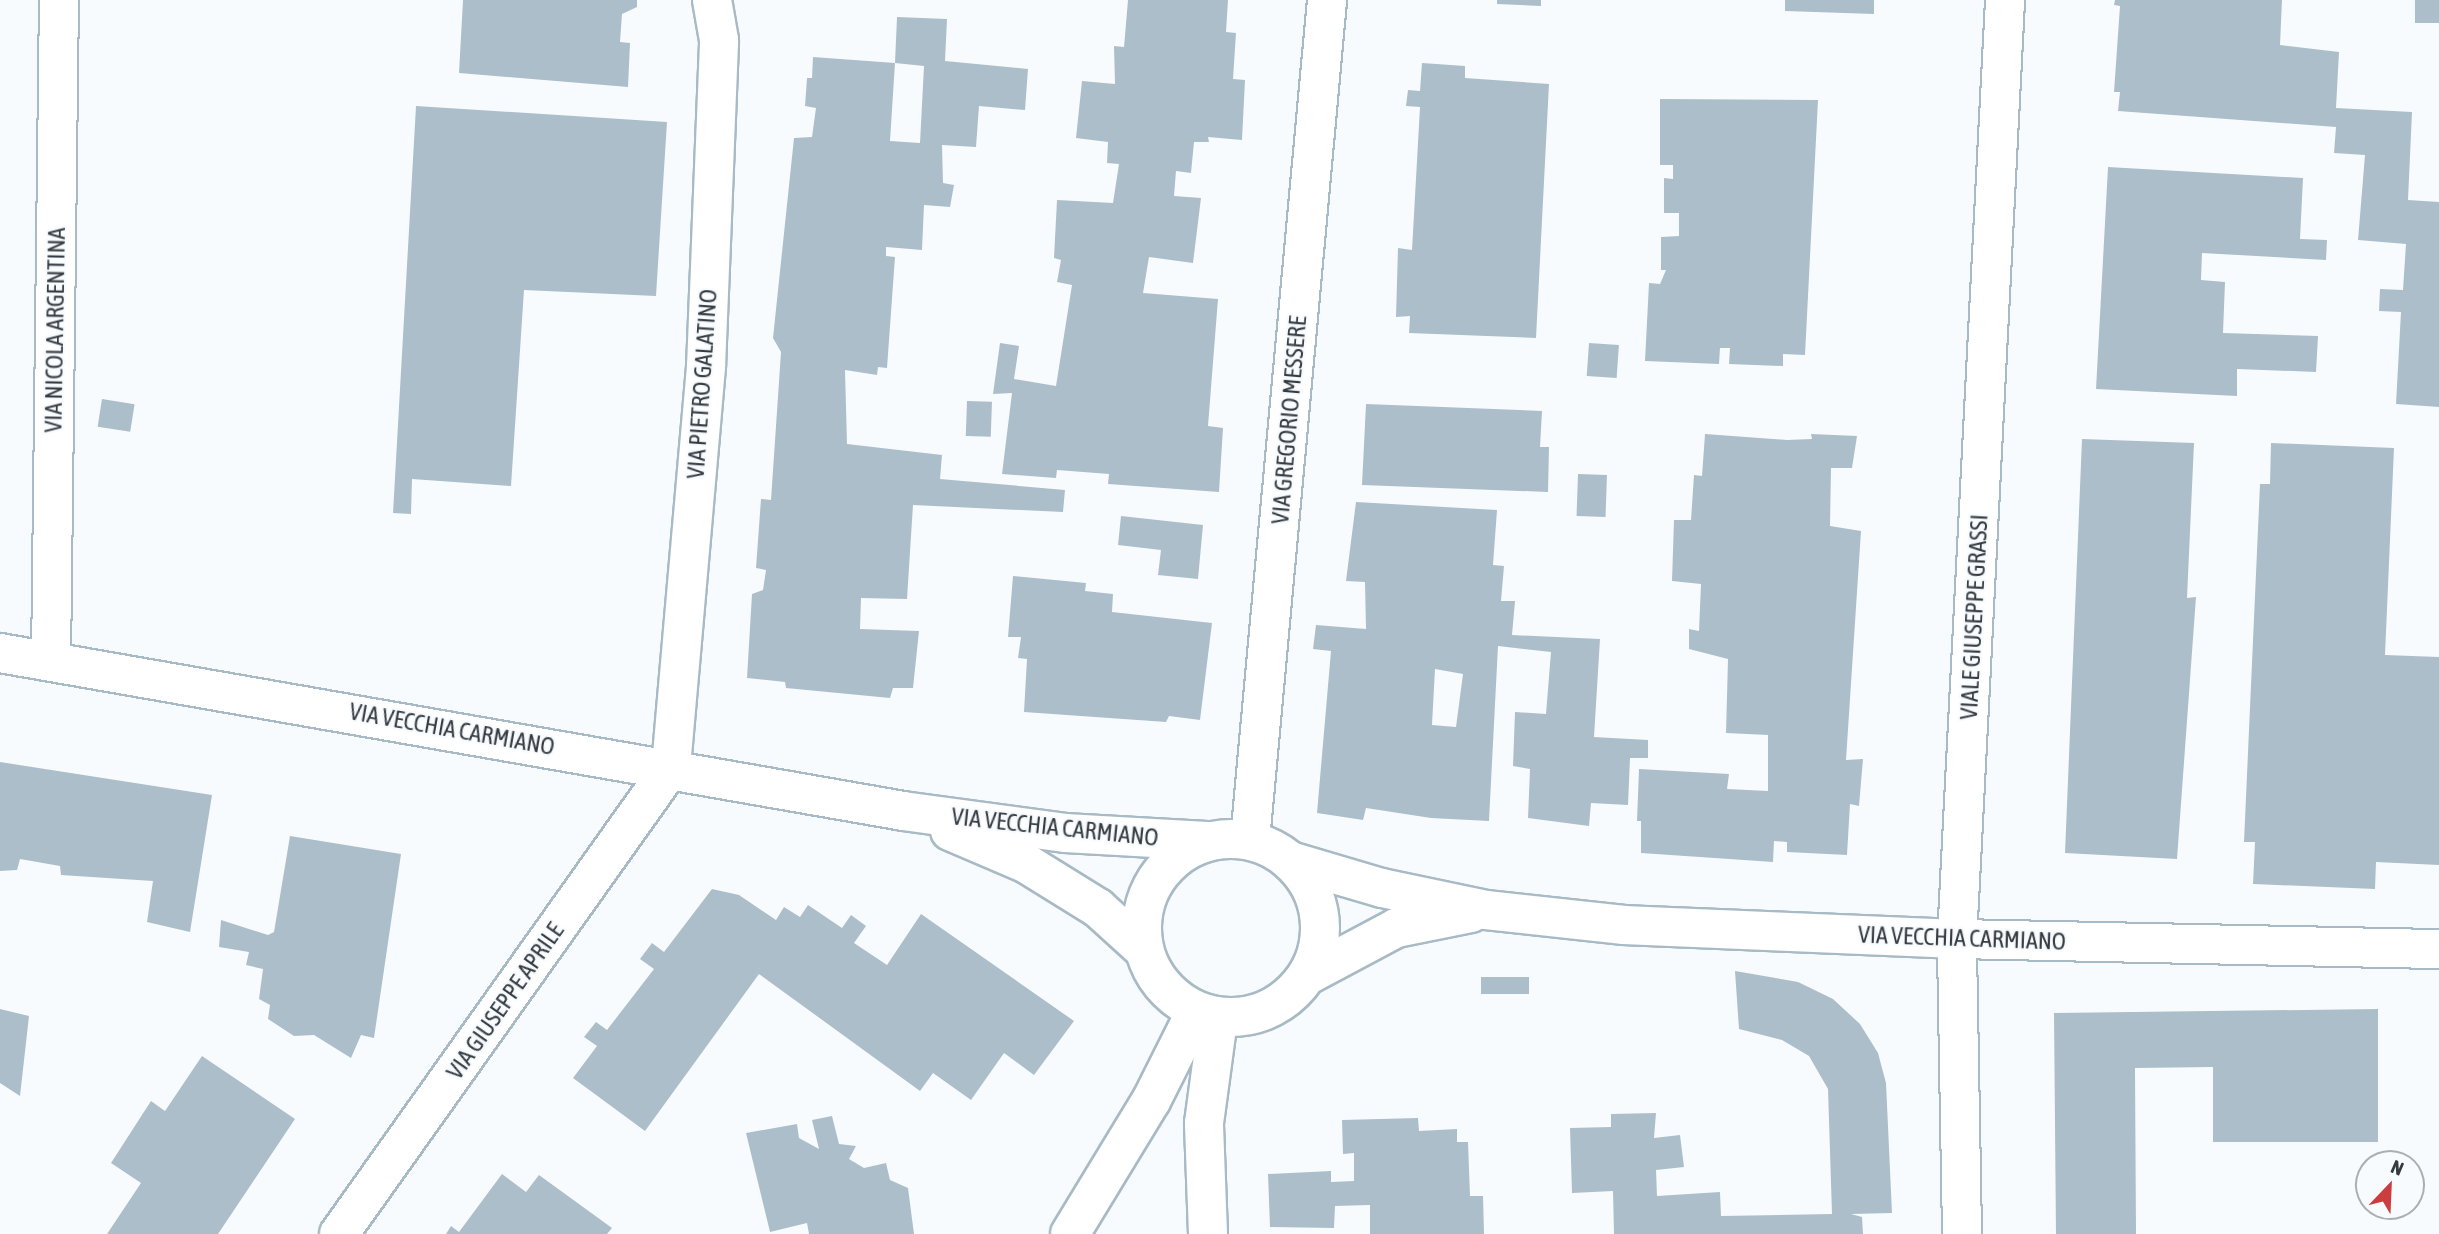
<!DOCTYPE html>
<style>
body{margin:0}
#map{position:relative;width:2439px;height:1234px;overflow:hidden;background:#f8fbfe;font-family:"Asap Condensed",sans-serif}
div>[style]{position:absolute}
.building>*{inset:0;background:#acbec9;transform-origin:0 0}
.roads{filter:drop-shadow(2px 0 #a8bac5) drop-shadow(-2px 0 #a8bac5) drop-shadow(0 2px #a8bac5) drop-shadow(0 -2px #a8bac5)}
.minor>*{height:38px;margin:-19px;padding:0 19px;transform-origin:19px;border-radius:19px;background:#fff}
.tertiary>*{height:38px;margin:-19px;padding:0 19px;transform-origin:19px;border-radius:19px;background:#fff}
.tertiary>.ring{margin:-19px;padding:0;box-sizing:content-box;background:none;border:38px solid #fff;border-radius:50%}
.secondary>*{height:38px;margin:-19px;padding:0 19px;transform-origin:19px;border-radius:19px;background:#fff}
span{translate:-50% -50%;white-space:nowrap;text-align:center;line-height:1.15;-webkit-text-stroke:5px #f8fbfe;paint-order:stroke}
.street-label{font-size:24px;color:#353c41}
.north{position:absolute;left:2355px;top:1150px;width:70px;height:70px;box-sizing:border-box;background:#f8fbfe;border:2px solid #aaafb2;border-radius:50%;rotate:23deg;font-size:19px;font-weight:700;line-height:28px;text-align:center;color:#353c41}
.north::after{content:'';display:block;margin:auto;width:24px;height:32px;background:#cc3d40;clip-path:polygon(50% 0,100% 100%,50% 72%,0 100%)}
</style>
<div id="map">
<div class="building">
<i style="clip-path:polygon(463px 0,637px 0,637px 7px,622px 14px,620px 42px,630px 43px,628px 87px,459px 73px)"></i>
<i style="clip-path:polygon(1128px 0,1228px 0,1226px 32px,1236px 33px,1233px 79px,1245px 80px,1242px 140px,1208px 137px,1209px 142px,1194px 142px,1191px 173px,1176px 171px,1174px 196px,1201px 198px,1193px 263px,1149px 257px,1143px 293px,1218px 299px,1208px 426px,1223px 428px,1219px 492px,1108px 484px,1109px 474px,1057px 470px,1056px 478px,1002px 474px,1012px 393px,993px 394px,1000px 343px,1019px 346px,1014px 379px,1056px 386px,1072px 285px,1057px 282px,1061px 260px,1054px 258px,1057px 200px,1113px 203px,1119px 164px,1107px 163px,1108px 142px,1076px 138px,1082px 81px,1115px 84px,1114px 46px,1124px 47px)"></i>
<i style="clip-path:polygon(1497px 0,1541px 0,1541px 6px,1497px 4px)"></i>
<i style="clip-path:polygon(1785px 0,1874px 0,1874px 14px,1785px 11px)"></i>
<i style="clip-path:polygon(2115px 0,2282px 0,2280px 45px,2339px 52px,2336px 108px,2412px 112px,2408px 200px,2439px 202px,2439px 407px,2396px 404px,2401px 312px,2379px 311px,2380px 289px,2403px 290px,2406px 244px,2358px 240px,2365px 155px,2334px 153px,2336px 127px,2118px 111px,2120px 92px,2114px 92px,2120px 6px,2114px 5px)"></i>
<i style="left:2415px;top:0;width:24px;height:23px"></i>
<i style="clip-path:polygon(897px 17px,947px 19px,945px 61px,1028px 69px,1025px 110px,979px 106px,976px 147px,942px 145px,943px 183px,954px 185px,950px 207px,924px 205px,922px 250px,886px 247px,886px 256px,895px 257px,887px 368px,878px 367px,877px 375px,845px 370px,847px 444px,942px 455px,940px 479px,1065px 490px,1063px 512px,913px 505px,907px 599px,861px 598px,860px 629px,919px 631px,913px 688px,893px 688px,890px 698px,786px 688px,785px 682px,747px 678px,752px 594px,763px 590px,766px 570px,756px 568px,761px 499px,771px 500px,781px 352px,773px 338px,794px 138px,812px 137px,816px 108px,805px 106px,807px 78px,812px 78px,813px 57px,895px 63px,890px 141px,920px 143px,924px 66px,895px 63px)"></i>
<i style="clip-path:polygon(1422px 63px,1465px 66px,1465px 78px,1549px 84px,1536px 338px,1409px 333px,1410px 316px,1396px 317px,1398px 248px,1412px 250px,1420px 107px,1406px 106px,1408px 90px,1420px 91px)"></i>
<i style="clip-path:polygon(1660px 99px,1818px 100px,1805px 355px,1783px 354px,1783px 366px,1729px 364px,1730px 348px,1720px 348px,1719px 364px,1645px 361px,1649px 283px,1660px 284px,1666px 270px,1661px 270px,1661px 237px,1679px 236px,1679px 213px,1664px 213px,1664px 178px,1673px 179px,1673px 165px,1660px 165px)"></i>
<i style="clip-path:polygon(416px 106px,667px 122px,656px 296px,524px 290px,511px 486px,412px 479px,411px 514px,393px 513px)"></i>
<i style="clip-path:polygon(2108px 167px,2303px 178px,2300px 239px,2327px 240px,2326px 260px,2202px 253px,2201px 280px,2225px 282px,2223px 333px,2318px 336px,2316px 372px,2237px 369px,2237px 396px,2096px 389px)"></i>
<i style="left:1589px;top:343px;width:30px;height:33px;rotate:4deg"></i>
<i style="left:102px;top:399px;width:33px;height:28px;rotate:9deg"></i>
<i style="left:967px;top:401px;width:25px;height:35px;rotate:2deg"></i>
<i style="clip-path:polygon(1366px 404px,1542px 411px,1540px 447px,1549px 447px,1548px 492px,1362px 485px)"></i>
<i style="clip-path:polygon(1705px 434px,1787px 440px,1812px 439px,1811px 434px,1857px 436px,1852px 468px,1831px 468px,1830px 526px,1861px 531px,1846px 760px,1863px 759px,1859px 806px,1850px 804px,1847px 855px,1787px 852px,1787px 842px,1774px 841px,1773px 862px,1641px 853px,1641px 821px,1637px 821px,1639px 769px,1729px 774px,1727px 789px,1768px 791px,1768px 735px,1726px 733px,1728px 659px,1689px 649px,1689px 629px,1699px 631px,1701px 584px,1672px 581px,1674px 520px,1691px 520px,1694px 475px,1702px 476px)"></i>
<i style="clip-path:polygon(2082px 439px,2194px 443px,2187px 598px,2196px 597px,2177px 859px,2065px 853px)"></i>
<i style="clip-path:polygon(2271px 443px,2394px 448px,2385px 655px,2439px 657px,2439px 865px,2376px 862px,2375px 889px,2253px 884px,2255px 842px,2244px 842px,2260px 484px,2270px 484px)"></i>
<i style="left:1578px;top:474px;width:29px;height:42px;rotate:2deg"></i>
<i style="clip-path:polygon(evenodd,1356px 502px,1497px 510px,1493px 565px,1504px 566px,1501px 601px,1515px 601px,1512px 635px,1600px 639px,1594px 737px,1648px 740px,1648px 758px,1630px 758px,1628px 805px,1591px 803px,1589px 826px,1528px 818px,1530px 769px,1513px 766px,1515px 712px,1546px 714px,1551px 652px,1498px 646px,1489px 821px,1431px 818px,1366px 808px,1363px 820px,1317px 813px,1331px 651px,1313px 649px,1316px 625px,1366px 629px,1365px 582px,1346px 581px,1356px 502px,1435px 669px,1463px 674px,1456px 727px,1432px 725px,1435px 669px)"></i>
<i style="clip-path:polygon(1121px 516px,1203px 525px,1198px 579px,1158px 575px,1161px 550px,1118px 545px)"></i>
<i style="clip-path:polygon(1013px 576px,1086px 583px,1085px 591px,1113px 594px,1112px 612px,1212px 623px,1200px 720px,1169px 716px,1166px 722px,1024px 712px,1027px 659px,1018px 658px,1021px 637px,1008px 637px)"></i>
<i style="clip-path:polygon(0 762px,212px 795px,190px 932px,147px 922px,153px 881px,61px 875px,60px 866px,20px 859px,17px 870px,0 871px)"></i>
<i style="clip-path:polygon(290px 836px,401px 854px,374px 1038px,361px 1035px,351px 1058px,314px 1035px,294px 1036px,268px 1019px,270px 1005px,259px 999px,263px 969px,246px 965px,249px 952px,219px 947px,221px 920px,268px 935px,274px 932px)"></i>
<i style="clip-path:polygon(712px 889px,739px 895px,776px 920px,784px 907px,800px 917px,808px 905px,842px 928px,851px 915px,866px 926px,854px 943px,887px 965px,921px 914px,1074px 1021px,1034px 1075px,1004px 1053px,971px 1100px,933px 1073px,920px 1091px,759px 974px,645px 1131px,573px 1078px,597px 1046px,584px 1037px,596px 1022px,607px 1030px,654px 969px,640px 959px,652px 943px,664px 952px)"></i>
<i style="clip-path:polygon(1735px 971px,1798px 982px,1833px 999px,1860px 1024px,1878px 1053px,1886px 1083px,1892px 1213px,1851px 1214px,1862px 1217px,1863px 1234px,1614px 1234px,1613px 1191px,1572px 1193px,1570px 1128px,1611px 1127px,1611px 1114px,1656px 1113px,1654px 1138px,1680px 1135px,1684px 1167px,1656px 1170px,1657px 1196px,1720px 1192px,1721px 1216px,1832px 1214px,1828px 1089px,1809px 1056px,1782px 1040px,1739px 1029px)"></i>
<i style="left:1481px;top:977px;width:48px;height:17px"></i>
<i style="clip-path:polygon(0 1009px,29px 1016px,20px 1096px,0 1083px)"></i>
<i style="clip-path:polygon(2378px 1009px,2378px 1142px,2213px 1142px,2213px 1067px,2135px 1068px,2136px 1234px,2056px 1234px,2054px 1013px)"></i>
<i style="clip-path:polygon(202px 1056px,295px 1119px,218px 1234px,107px 1234px,141px 1183px,111px 1163px,151px 1101px,165px 1111px)"></i>
<i style="clip-path:polygon(832px 1116px,839px 1144px,856px 1146px,849px 1159px,864px 1168px,886px 1163px,890px 1180px,908px 1188px,914px 1234px,809px 1234px,807px 1223px,770px 1232px,746px 1133px,797px 1124px,799px 1138px,819px 1149px,812px 1120px)"></i>
<i style="clip-path:polygon(1418px 1118px,1419px 1131px,1457px 1129px,1457px 1142px,1468px 1142px,1470px 1196px,1483px 1196px,1484px 1234px,1370px 1234px,1370px 1205px,1335px 1206px,1334px 1228px,1270px 1227px,1268px 1174px,1331px 1171px,1331px 1182px,1354px 1181px,1354px 1153px,1343px 1154px,1342px 1120px)"></i>
<i style="clip-path:polygon(502px 1174px,526px 1192px,539px 1175px,612px 1228px,607px 1234px,446px 1234px,451px 1226px,459px 1232px)"></i>
</div>
<div class="roads">
<div class="minor">
<i style="left:51px;top:661px;width:661px;rotate:-89.31deg"></i>
<i style="left:1250px;top:840px;width:844px;rotate:-84.76deg"></i>
<i style="left:1957px;top:939px;width:482px;rotate:1.2deg"></i>
<i style="left:339px;top:1234px;width:573px;rotate:-54.59deg"></i>
<i style="left:671px;top:767px;width:402px;rotate:-85deg"></i>
<i style="left:706px;top:367px;width:327px;rotate:-87.7deg"></i>
<i style="left:719px;top:40px;width:41px;rotate:-99.9deg"></i>
<i style="left:1070px;top:1234px;width:156px;rotate:-58.7deg"></i>
<i style="left:1151px;top:1101px;width:101px;rotate:-63.4deg"></i>
<i style="left:1208px;top:1234px;width:111px;rotate:-92.1deg"></i>
<i style="left:1204px;top:1123px;width:104px;rotate:-82.3deg"></i>
</div>
<div class="tertiary">
<i style="left:0;top:653px;width:917px;rotate:9.92deg"></i>
<i style="left:903px;top:811px;width:163px;rotate:7.7deg"></i>
<i style="left:1065px;top:833px;width:142px;rotate:3.2deg"></i>
<i style="left:950px;top:831px;width:84px;rotate:23.2deg"></i>
<i style="left:1027px;top:864px;width:84px;rotate:31.8deg"></i>
<i style="left:1098px;top:908px;width:61px;rotate:42.3deg"></i>
<i class="ring" style="left:1142px;top:839px;width:140px;height:140px"></i>
<i style="left:1290px;top:861px;width:96px;rotate:16.4deg"></i>
<i style="left:1382px;top:888px;width:106px;rotate:11.9deg"></i>
<i style="left:1486px;top:910px;width:139px;rotate:6.2deg"></i>
<i style="left:1624px;top:925px;width:333px;rotate:2.4deg"></i>
<i style="left:1308px;top:975px;width:100px;rotate:-28.1deg"></i>
<i style="left:1396px;top:928px;width:76px;rotate:-11.3deg"></i>
</div>
<div class="secondary">
<i style="left:1962px;top:1234px;width:295px;rotate:-91deg"></i>
<i style="left:1957px;top:939px;width:940px;rotate:-87.07deg"></i>
</div>
</div>
<div class="street-label">
<span style="left:55px;top:330px;rotate:-89deg">VIA NICOLA ARGENTINA</span>
<span style="left:702px;top:384px;rotate:-86deg">VIA PIETRO GALATINO</span>
<span style="left:1289px;top:420px;rotate:-85deg">VIA GREGORIO MESSERE</span>
<span style="left:1974px;top:617px;rotate:-87deg">VIALE GIUSEPPE GRASSI</span>
<span style="left:452px;top:729px;rotate:10deg">VIA VECCHIA CARMIANO</span>
<span style="left:1055px;top:827px;rotate:6deg">VIA VECCHIA CARMIANO</span>
<span style="left:1962px;top:938px;rotate:2deg">VIA VECCHIA CARMIANO</span>
<span style="left:505px;top:1001px;rotate:-55deg">VIA GIUSEPPE APRILE</span>
</div>
<div class="north">N</div>
</div>
